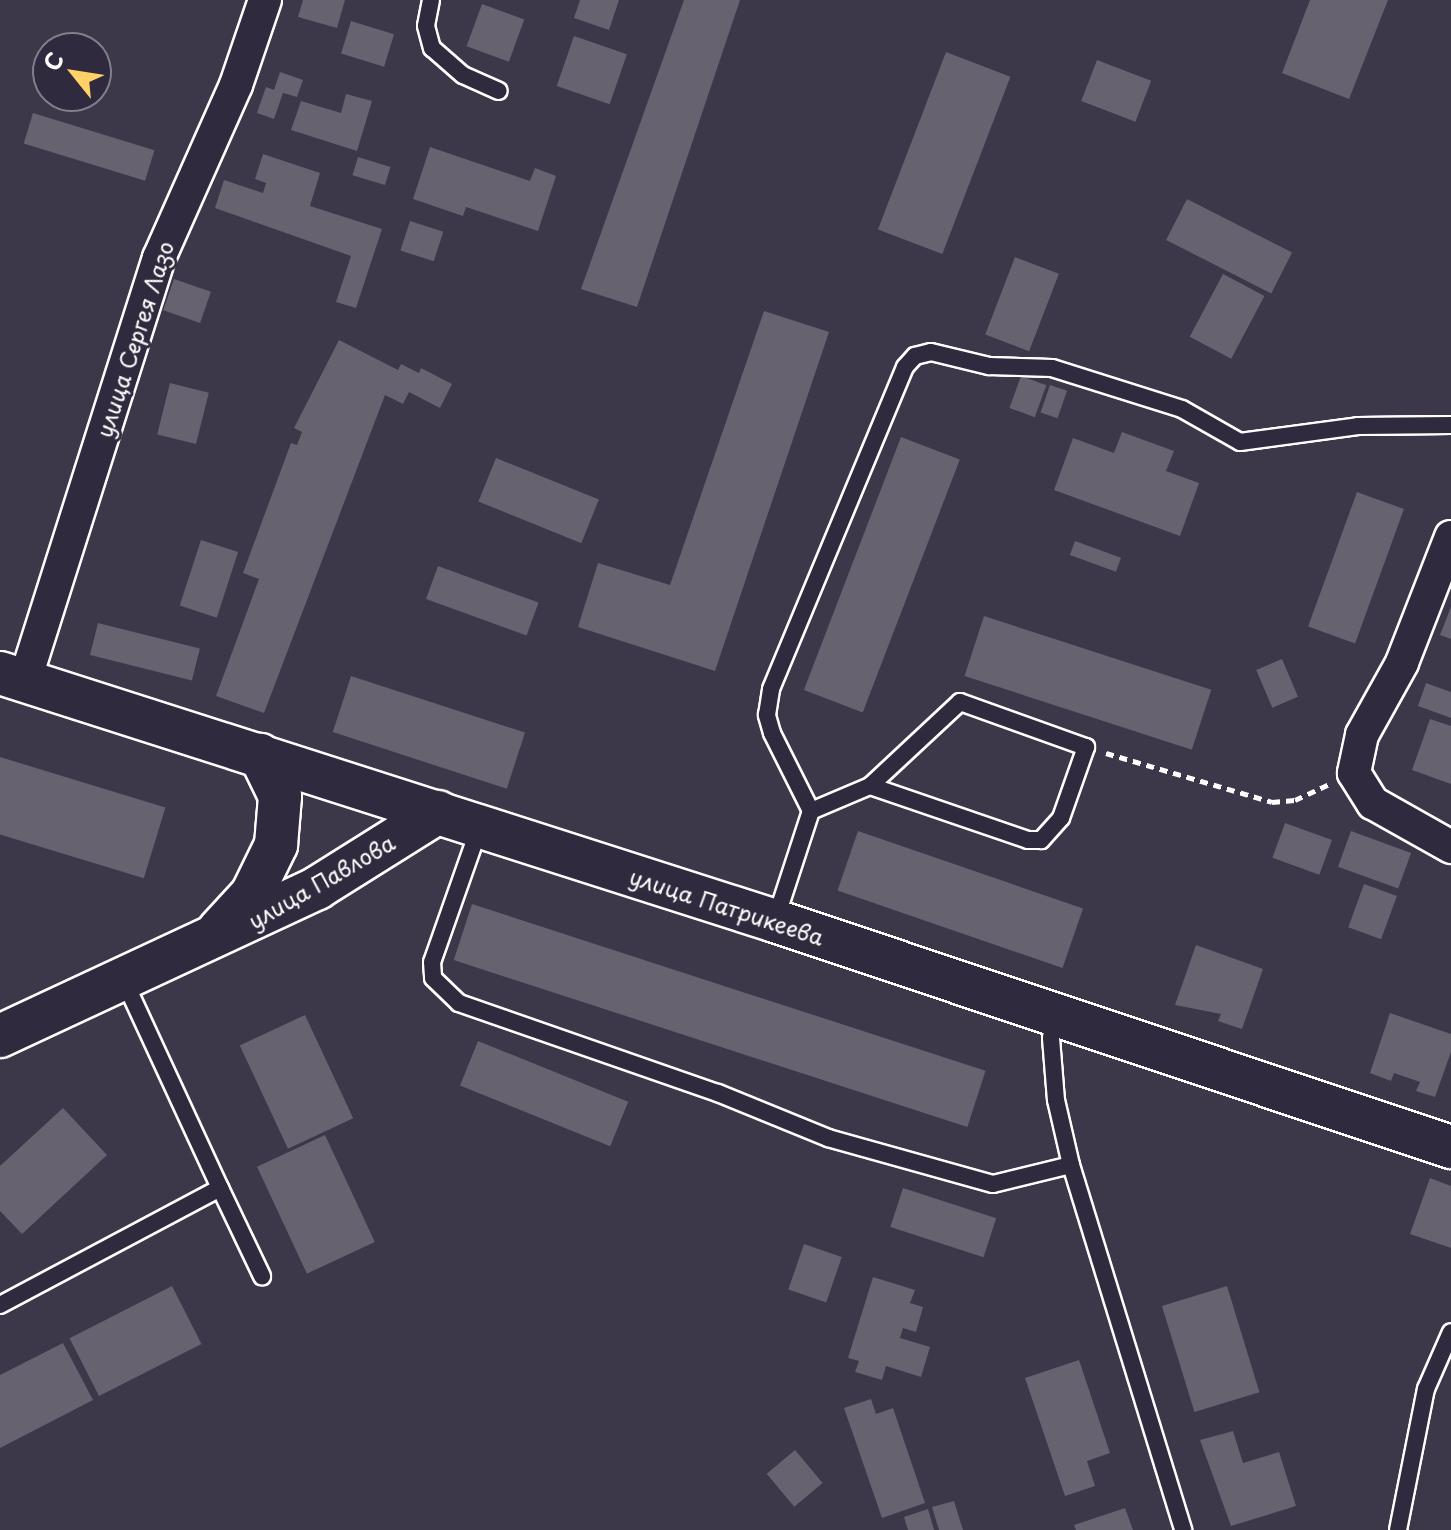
<!DOCTYPE html>
<meta charset="utf-8">
<style>
body{margin:0}
#map{position:relative;width:1451px;height:1530px;overflow:hidden;background:#3c3749;font-family:"Playpen Sans",sans-serif}
div>[style]{position:absolute}
.building>*{inset:0;background:#666270;transform-origin:0 0}
.path>*{height:5px;margin-top:-2.5px;transform-origin:0;background:repeating-linear-gradient(90deg,#fff 0 8px,transparent 0 14px)}
.roads{filter:drop-shadow(2px 0 #fff) drop-shadow(-2px 0 #fff) drop-shadow(0 2px #fff) drop-shadow(0 -2px #fff)}
.service>*{height:16px;margin:-8px;padding:0 8px;transform-origin:8px;border-radius:8px;background:#2f2a3d}
.minor>*{height:32px;margin:-16px;padding:0 16px;transform-origin:16px;border-radius:16px;background:#2f2a3d}
.tertiary>*{height:42px;margin:-21px;padding:0 21px;transform-origin:21px;border-radius:21px;background:#2f2a3d}
span{translate:-50% -50%;white-space:nowrap;text-align:center;line-height:1.15;-webkit-text-stroke:6px #2f2a3d;paint-order:stroke}
.street-label{font-size:22px;color:#fff}
.north{position:absolute;left:32px;top:32px;width:80px;height:80px;box-sizing:border-box;background:#2f2a3d;border:2px solid #827f8b;border-radius:50%;rotate:300deg;font-size:22px;font-weight:700;line-height:32px;text-align:center;color:#fff}
.north::after{content:'';display:block;margin:auto;width:28px;height:36px;background:#ffd166;clip-path:polygon(50% 0,100% 100%,50% 72%,0 100%)}
</style>
<div id="map">
<div class="building">
<i style="clip-path:polygon(303px 0,345px 0,337px 28px,298px 17px)"></i>
<i style="clip-path:polygon(580px 0,619px 0,609px 30px,574px 18px)"></i>
<i style="clip-path:polygon(684px 0,740px 0,637px 307px,581px 289px)"></i>
<i style="clip-path:polygon(1310px 0,1388px 0,1349px 99px,1282px 73px)"></i>
<i style="left:482px;top:4px;width:45px;height:45px;rotate:20deg"></i>
<i style="left:351px;top:21px;width:45px;height:34px;rotate:17deg"></i>
<i style="left:574px;top:36px;width:56px;height:53px;rotate:19deg"></i>
<i style="left:946px;top:52px;width:69px;height:190px;rotate:21deg"></i>
<i style="left:1097px;top:60px;width:58px;height:44px;rotate:21deg"></i>
<i style="clip-path:polygon(280px 72px,303px 80px,297px 97px,283px 93px,274px 119px,257px 113px,266px 87px,274px 90px)"></i>
<i style="clip-path:polygon(346px 94px,372px 101px,357px 151px,291px 130px,301px 101px,341px 113px)"></i>
<i style="left:33px;top:113px;width:127px;height:32px;rotate:17deg"></i>
<i style="clip-path:polygon(430px 147px,530px 181px,535px 168px,556px 176px,538px 231px,466px 207px,463px 216px,413px 199px)"></i>
<i style="clip-path:polygon(263px 154px,320px 173px,310px 206px,382px 229px,356px 308px,336px 302px,351px 256px,215px 208px,224px 180px,263px 193px,266px 183px,255px 179px)"></i>
<i style="left:358px;top:157px;width:34px;height:19px;rotate:17deg"></i>
<i style="left:1187px;top:199px;width:118px;height:46px;rotate:27deg"></i>
<i style="left:410px;top:221px;width:35px;height:31px;rotate:18deg"></i>
<i style="left:1015px;top:257px;width:47px;height:83px;rotate:21deg"></i>
<i style="left:1223px;top:274px;width:47px;height:71px;rotate:28deg"></i>
<i style="left:174px;top:279px;width:39px;height:33px;rotate:19deg"></i>
<i style="clip-path:polygon(764px 311px,829px 332px,715px 671px,578px 627px,598px 563px,670px 585px)"></i>
<i style="clip-path:polygon(339px 340px,398px 370px,401px 364px,419px 373px,421px 368px,452px 384px,440px 408px,409px 392px,403px 404px,385px 395px,264px 713px,216px 696px,259px 579px,243px 573px,291px 443px,297px 445px,302px 432px,294px 428px)"></i>
<i style="left:1021px;top:376px;width:27px;height:34px;rotate:20deg"></i>
<i style="left:170px;top:383px;width:40px;height:53px;rotate:14deg"></i>
<i style="left:1050px;top:385px;width:18px;height:29px;rotate:19deg"></i>
<i style="clip-path:polygon(1122px 432px,1174px 451px,1166px 471px,1199px 483px,1180px 536px,1054px 490px,1073px 438px,1114px 453px)"></i>
<i style="left:901px;top:437px;width:63px;height:271px;rotate:21deg"></i>
<i style="left:496px;top:458px;width:111px;height:47px;rotate:22deg"></i>
<i style="left:1357px;top:492px;width:50px;height:143px;rotate:20deg"></i>
<i style="left:201px;top:540px;width:39px;height:69px;rotate:18deg"></i>
<i style="left:1075px;top:541px;width:49px;height:15px;rotate:20deg"></i>
<i style="left:438px;top:566px;width:107px;height:35px;rotate:20deg"></i>
<i style="clip-path:polygon(1451px 607px,1451px 639px,1440px 635px)"></i>
<i style="left:984px;top:616px;width:239px;height:63px;rotate:18deg"></i>
<i style="left:98px;top:623px;width:105px;height:33px;rotate:14deg"></i>
<i style="left:1282px;top:659px;width:41px;height:28px;rotate:67deg"></i>
<i style="left:351px;top:676px;width:183px;height:59px;rotate:18deg"></i>
<i style="clip-path:polygon(1426px 683px,1451px 692px,1451px 718px,1418px 706px)"></i>
<i style="clip-path:polygon(1430px 719px,1451px 726px,1451px 784px,1412px 770px)"></i>
<i style="left:0;top:757px;width:173px;height:74px;rotate:17deg"></i>
<i style="left:1285px;top:823px;width:50px;height:37px;rotate:20deg"></i>
<i style="left:858px;top:831px;width:238px;height:63px;rotate:19deg"></i>
<i style="left:1351px;top:831px;width:64px;height:38px;rotate:20deg"></i>
<i style="left:1364px;top:884px;width:35px;height:46px;rotate:20deg"></i>
<i style="left:472px;top:904px;width:540px;height:59px;rotate:18deg"></i>
<i style="clip-path:polygon(1196px 945px,1263px 969px,1242px 1029px,1218px 1021px,1221px 1014px,1175px 1005px)"></i>
<i style="clip-path:polygon(1390px 1013px,1451px 1034px,1451px 1052px,1435px 1097px,1416px 1091px,1420px 1082px,1394px 1073px,1391px 1081px,1370px 1073px)"></i>
<i style="left:305px;top:1015px;width:114px;height:72px;rotate:65deg"></i>
<i style="left:478px;top:1041px;width:162px;height:48px;rotate:22deg"></i>
<i style="clip-path:polygon(63px 1108px,107px 1155px,22px 1234px,0 1211px,0 1166px)"></i>
<i style="left:325px;top:1135px;width:118px;height:75px;rotate:65deg"></i>
<i style="clip-path:polygon(1430px 1178px,1451px 1186px,1451px 1248px,1410px 1234px)"></i>
<i style="left:903px;top:1188px;width:98px;height:41px;rotate:18deg"></i>
<i style="left:804px;top:1244px;width:40px;height:48px;rotate:19deg"></i>
<i style="clip-path:polygon(873px 1277px,915px 1290px,910px 1303px,923px 1307px,916px 1332px,903px 1328px,900px 1338px,930px 1347px,921px 1377px,886px 1366px,882px 1380px,855px 1372px,859px 1361px,848px 1358px)"></i>
<i style="left:172px;top:1286px;width:65px;height:115px;rotate:63deg"></i>
<i style="left:1227px;top:1286px;width:111px;height:68px;rotate:73deg"></i>
<i style="clip-path:polygon(63px 1343px,93px 1400px,0 1448px,0 1375px)"></i>
<i style="clip-path:polygon(1079px 1360px,1110px 1453px,1087px 1461px,1095px 1486px,1065px 1496px,1025px 1378px)"></i>
<i style="clip-path:polygon(871px 1399px,876px 1414px,893px 1408px,925px 1503px,882px 1518px,844px 1408px)"></i>
<i style="clip-path:polygon(1233px 1431px,1243px 1463px,1279px 1452px,1296px 1506px,1231px 1526px,1200px 1440px)"></i>
<i style="left:795px;top:1450px;width:43px;height:37px;rotate:50deg"></i>
<i style="clip-path:polygon(954px 1501px,963px 1530px,939px 1530px,932px 1507px)"></i>
<i style="clip-path:polygon(1125px 1508px,1133px 1530px,1076px 1530px,1074px 1525px)"></i>
<i style="clip-path:polygon(928px 1509px,934px 1530px,908px 1530px,904px 1517px)"></i>
</div>
<div class="path">
<i style="left:1106px;top:753px;width:173px;rotate:16.4deg"></i>
<i style="left:1272px;top:802px;width:23px;rotate:-5deg"></i>
<i style="left:1295px;top:800px;width:38px;rotate:-25deg"></i>
</div>
<div class="roads">
<div class="service">
<i style="left:431px;top:0;width:26px;rotate:101deg"></i>
<i style="left:426px;top:26px;width:23px;rotate:75deg"></i>
<i style="left:432px;top:48px;width:41px;rotate:41.1deg"></i>
<i style="left:463px;top:75px;width:39px;rotate:24deg"></i>
<i style="left:811px;top:811px;width:64px;rotate:-23deg"></i>
<i style="left:870px;top:786px;width:123px;rotate:-43deg"></i>
<i style="left:960px;top:702px;width:134px;rotate:19.7deg"></i>
<i style="left:1086px;top:747px;width:75px;rotate:109.4deg"></i>
<i style="left:1061px;top:818px;width:30px;rotate:132deg"></i>
<i style="left:1041px;top:840px;width:13px;rotate:180deg"></i>
<i style="left:1028px;top:840px;width:167px;rotate:-161.1deg"></i>
<i style="left:480px;top:826px;width:144px;rotate:109.4deg"></i>
<i style="left:432px;top:962px;width:16px;rotate:86deg"></i>
<i style="left:433px;top:978px;width:36px;rotate:44deg"></i>
<i style="left:459px;top:1003px;width:274px;rotate:19.2deg"></i>
<i style="left:718px;top:1093px;width:119px;rotate:22.2deg"></i>
<i style="left:828px;top:1138px;width:171px;rotate:15.6deg"></i>
<i style="left:993px;top:1184px;width:80px;rotate:-13.7deg"></i>
<i style="left:775px;top:921px;width:116px;rotate:-71.9deg"></i>
<i style="left:811px;top:811px;width:87px;rotate:-116.6deg"></i>
<i style="left:772px;top:733px;width:19px;rotate:-106deg"></i>
<i style="left:767px;top:715px;width:26px;rotate:-81deg"></i>
<i style="left:771px;top:689px;width:349px;rotate:-67.4deg"></i>
<i style="left:905px;top:367px;width:15px;rotate:-48deg"></i>
<i style="left:915px;top:356px;width:16px;rotate:-14deg"></i>
<i style="left:931px;top:352px;width:60px;rotate:13.6deg"></i>
<i style="left:989px;top:366px;width:63px;rotate:1.8deg"></i>
<i style="left:1052px;top:368px;width:136px;rotate:17.5deg"></i>
<i style="left:1182px;top:409px;width:67px;rotate:29.6deg"></i>
<i style="left:1240px;top:442px;width:119px;rotate:-7.7deg"></i>
<i style="left:1358px;top:426px;width:93px;rotate:-0.6deg"></i>
<i style="left:1055px;top:1017px;width:21px;rotate:101deg"></i>
<i style="left:1051px;top:1038px;width:62px;rotate:85.4deg"></i>
<i style="left:1056px;top:1100px;width:67px;rotate:77deg"></i>
<i style="left:1071px;top:1165px;width:382px;rotate:72.9deg"></i>
<i style="left:220px;top:1188px;width:98px;rotate:64.5deg"></i>
<i style="left:0;top:1305px;width:249px;rotate:-28deg"></i>
<i style="left:220px;top:1188px;width:229px;rotate:-114.8deg"></i>
<i style="left:1398px;top:1530px;width:144px;rotate:-78.8deg"></i>
<i style="left:1426px;top:1389px;width:62px;rotate:-66.3deg"></i>
</div>
<div class="minor">
<i style="left:1451px;top:537px;width:135px;rotate:111.3deg"></i>
<i style="left:1402px;top:663px;width:82px;rotate:119.1deg"></i>
<i style="left:1362px;top:735px;width:39px;rotate:102deg"></i>
<i style="left:1354px;top:773px;width:36px;rotate:58deg"></i>
<i style="left:1373px;top:803px;width:90px;rotate:29.4deg"></i>
<i style="left:32px;top:683px;width:8px;rotate:-135deg"></i>
<i style="left:26px;top:677px;width:440px;rotate:-72.4deg"></i>
<i style="left:159px;top:258px;width:189px;rotate:-66deg"></i>
<i style="left:236px;top:85px;width:90px;rotate:-71.2deg"></i>
</div>
<div class="tertiary">
<i style="left:0;top:673px;width:814px;rotate:17.74deg"></i>
<i style="left:775px;top:921px;width:713px;rotate:18.49deg"></i>
<i style="left:219px;top:930px;width:49px;rotate:-47.5deg"></i>
<i style="left:252px;top:894px;width:55px;rotate:-63.9deg"></i>
<i style="left:276px;top:845px;width:49px;rotate:-85.3deg"></i>
<i style="left:280px;top:796px;width:46px;rotate:-116deg"></i>
<i style="left:0;top:1036px;width:350px;rotate:-25deg"></i>
<i style="left:317px;top:888px;width:143px;rotate:-32.1deg"></i>
</div>
</div>
<div class="street-label">
<span style="left:134px;top:339px;rotate:-72deg">улица Сергея Лазо</span>
<span style="left:321px;top:881px;rotate:-30deg">улица Павлова</span>
<span style="left:727px;top:906px;rotate:18deg">улица Патрикеева</span>
</div>
<div class="north">С</div>
</div>
